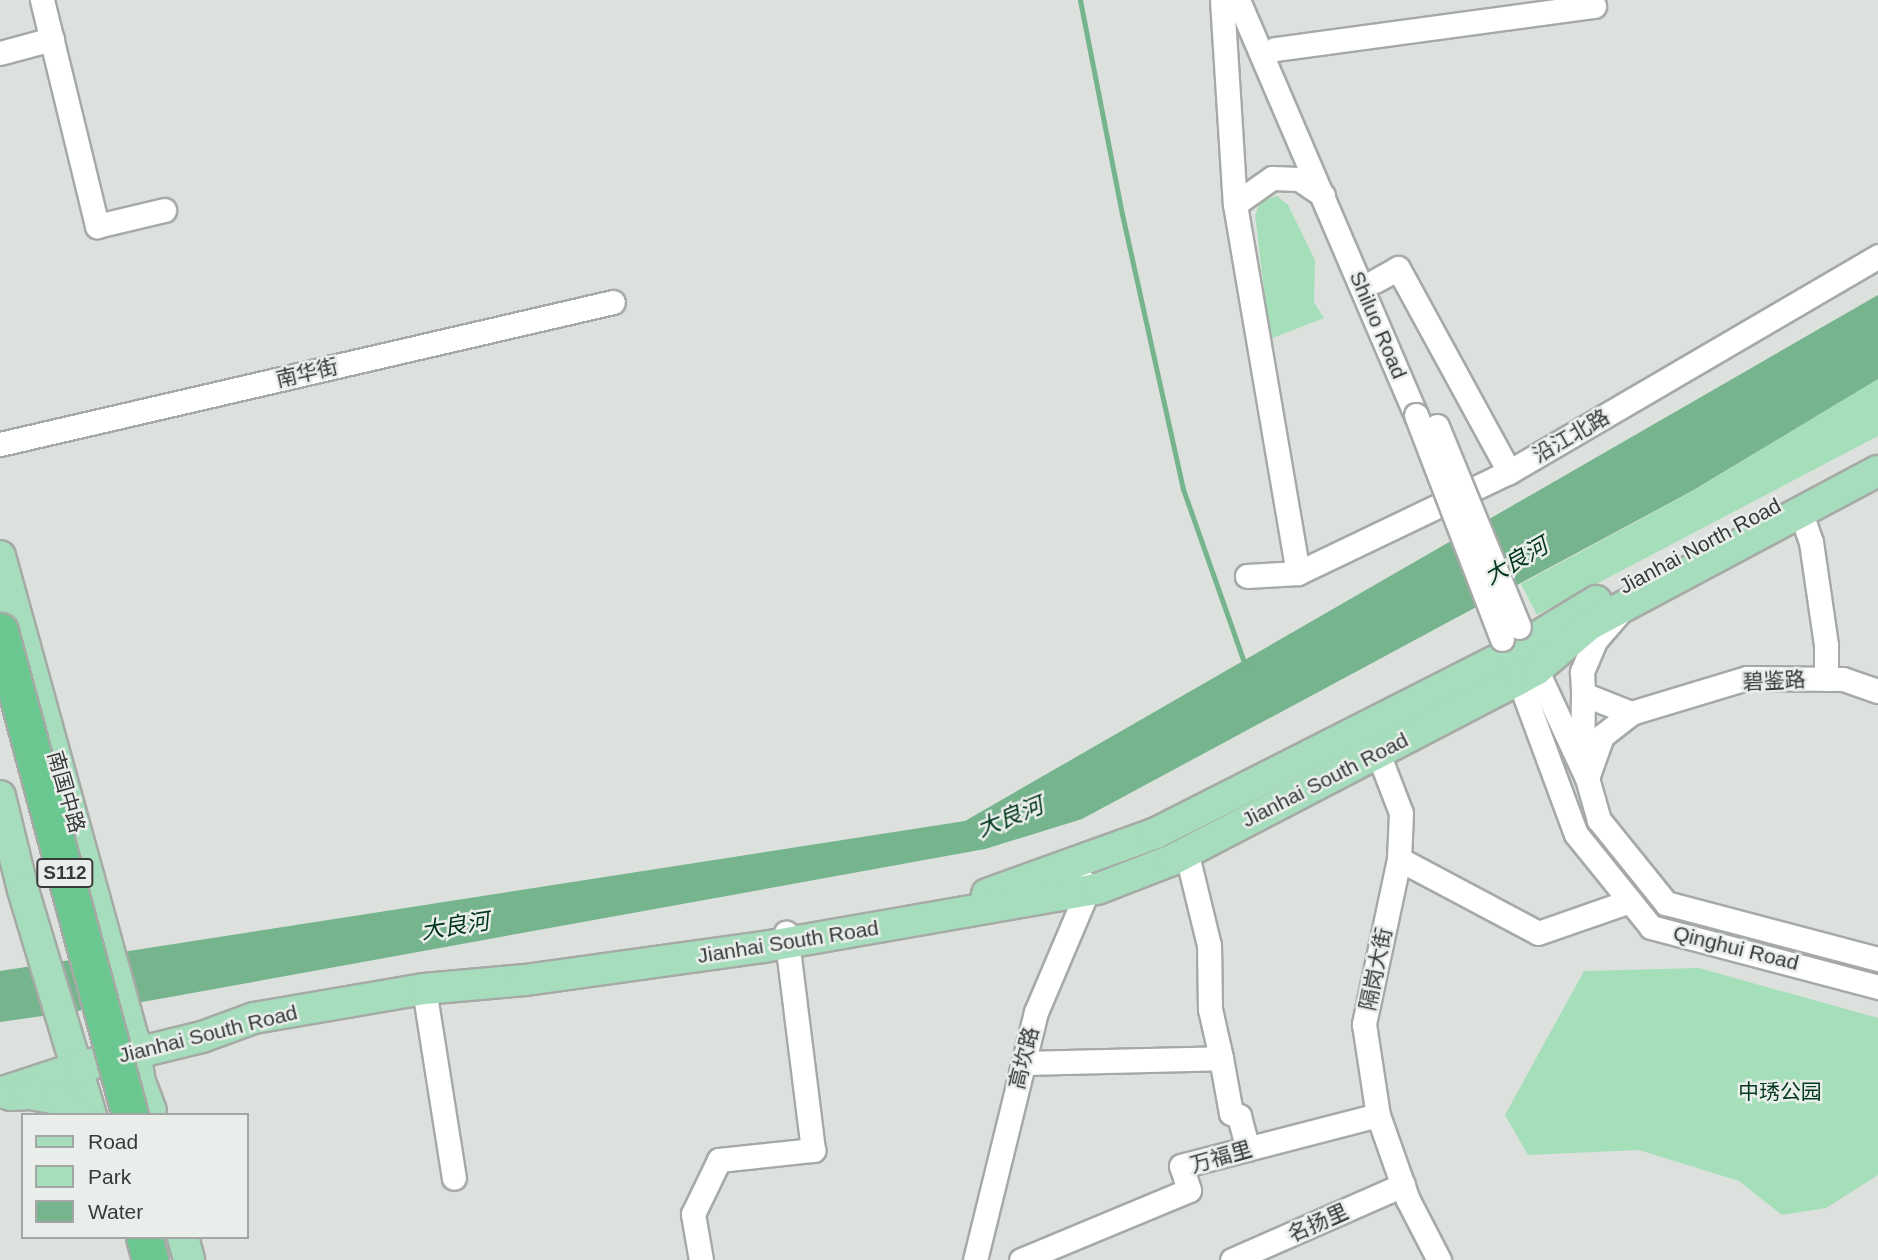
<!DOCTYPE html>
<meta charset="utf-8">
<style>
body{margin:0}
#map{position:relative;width:1878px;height:1260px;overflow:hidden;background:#dce1de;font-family:Helvetica,"Noto Sans SC",sans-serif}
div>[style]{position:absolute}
.green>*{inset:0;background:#a5dfba}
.water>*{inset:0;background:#75b48d}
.stream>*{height:5px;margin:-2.5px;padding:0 2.5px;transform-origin:2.5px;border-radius:2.5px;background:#75b48d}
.roads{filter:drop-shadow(2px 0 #a6aaa7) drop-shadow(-2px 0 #a6aaa7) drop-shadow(0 2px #a6aaa7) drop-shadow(0 -2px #a6aaa7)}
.minor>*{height:23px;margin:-11.5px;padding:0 11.5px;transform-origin:11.5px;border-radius:11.5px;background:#fff}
.major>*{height:30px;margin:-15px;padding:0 15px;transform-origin:15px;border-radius:15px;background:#a6ddbc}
.highway>*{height:35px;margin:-17.5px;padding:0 17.5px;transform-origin:17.5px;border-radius:17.5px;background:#6ac790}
.bridges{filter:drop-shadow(2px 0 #a6aaa7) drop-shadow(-2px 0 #a6aaa7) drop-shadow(0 2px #a6aaa7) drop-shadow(0 -2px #a6aaa7)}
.minor-bridge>*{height:23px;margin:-11.5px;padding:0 11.5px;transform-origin:11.5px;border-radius:11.5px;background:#fff}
.highway-bridge>*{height:35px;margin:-17.5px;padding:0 17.5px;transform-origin:17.5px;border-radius:17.5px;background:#6ac790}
span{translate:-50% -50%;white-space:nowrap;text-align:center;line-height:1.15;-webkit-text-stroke:5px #eaeeeb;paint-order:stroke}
.shield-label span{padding:2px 5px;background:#eaeeeb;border:2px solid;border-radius:5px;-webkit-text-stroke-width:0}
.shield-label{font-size:19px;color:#383a39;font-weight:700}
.street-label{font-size:21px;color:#383a39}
.park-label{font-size:21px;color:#03381e}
.water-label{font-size:23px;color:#00351b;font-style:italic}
.legend{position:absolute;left:21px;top:1113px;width:228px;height:126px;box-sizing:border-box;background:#eaeeeb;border:2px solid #a3a6a4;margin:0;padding:9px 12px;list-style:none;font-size:21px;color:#383a39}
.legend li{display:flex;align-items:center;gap:14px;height:35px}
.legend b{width:35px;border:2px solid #a3a6a4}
</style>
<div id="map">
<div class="green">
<i style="clip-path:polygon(1277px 196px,1288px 205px,1315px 260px,1314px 302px,1324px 318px,1270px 339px,1255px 215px,1261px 201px)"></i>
<i style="clip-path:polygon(1878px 379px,1878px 436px,1537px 615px,1521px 584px,1693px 491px)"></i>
<i style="clip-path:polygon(1699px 968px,1878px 1018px,1878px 1175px,1826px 1208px,1782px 1215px,1739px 1181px,1639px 1150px,1528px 1155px,1505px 1115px,1584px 971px)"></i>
</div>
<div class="water">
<i style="clip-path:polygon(1878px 295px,1878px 379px,1692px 491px,1082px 819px,985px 849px,148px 1001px,0 1022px,0 971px,965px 821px)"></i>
</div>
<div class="stream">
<i style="left:1080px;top:0;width:218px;rotate:78.9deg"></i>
<i style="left:1122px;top:214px;width:282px;rotate:77.5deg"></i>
<i style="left:1183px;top:489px;width:187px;rotate:70.6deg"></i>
</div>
<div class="roads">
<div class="minor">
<i style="left:42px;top:0;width:233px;rotate:76.3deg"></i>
<i style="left:97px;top:226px;width:69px;rotate:-13.4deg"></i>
<i style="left:1222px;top:0;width:204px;rotate:86.4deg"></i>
<i style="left:1238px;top:0;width:452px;rotate:66.8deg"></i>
<i style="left:1275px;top:49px;width:322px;rotate:-7.7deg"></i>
<i style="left:0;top:53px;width:54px;rotate:-15.1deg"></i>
<i style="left:1375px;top:281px;width:26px;rotate:-29deg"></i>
<i style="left:1398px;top:268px;width:232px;rotate:61.4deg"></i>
<i style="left:0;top:444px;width:629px;rotate:-13.04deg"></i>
<i style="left:1802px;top:516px;width:28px;rotate:71deg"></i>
<i style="left:1811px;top:542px;width:104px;rotate:81.7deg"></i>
<i style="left:1826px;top:645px;width:34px;rotate:90deg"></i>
<i style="left:1298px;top:573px;width:374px;rotate:-99.7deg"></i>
<i style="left:1235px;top:204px;width:45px;rotate:-35.1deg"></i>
<i style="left:1272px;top:178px;width:27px;rotate:2deg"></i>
<i style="left:1299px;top:179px;width:29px;rotate:34deg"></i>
<i style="left:1247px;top:576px;width:51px;rotate:-3.4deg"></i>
<i style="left:1298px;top:573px;width:234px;rotate:-25.6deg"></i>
<i style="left:1509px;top:472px;width:428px;rotate:-30.3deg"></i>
<i style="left:1619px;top:613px;width:37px;rotate:131deg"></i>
<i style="left:1595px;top:641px;width:34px;rotate:113deg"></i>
<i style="left:1582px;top:672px;width:22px;rotate:87deg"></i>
<i style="left:1583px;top:694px;width:52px;rotate:21.6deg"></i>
<i style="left:1530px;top:656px;width:135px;rotate:65deg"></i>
<i style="left:1587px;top:778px;width:44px;rotate:74.1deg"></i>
<i style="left:1599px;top:820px;width:107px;rotate:51.1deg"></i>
<i style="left:1666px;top:903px;width:219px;rotate:14.8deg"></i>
<i style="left:1513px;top:664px;width:181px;rotate:69.7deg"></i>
<i style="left:1576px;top:834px;width:119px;rotate:51.1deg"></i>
<i style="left:1651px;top:927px;width:235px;rotate:14.8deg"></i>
<i style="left:1378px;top:753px;width:64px;rotate:69deg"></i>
<i style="left:1401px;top:813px;width:46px;rotate:92.5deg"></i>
<i style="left:1399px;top:859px;width:169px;rotate:102deg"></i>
<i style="left:1364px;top:1024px;width:92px;rotate:81.3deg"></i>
<i style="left:1378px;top:1115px;width:90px;rotate:70.6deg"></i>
<i style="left:1408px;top:1200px;width:68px;rotate:62.7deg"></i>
<i style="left:1582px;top:764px;width:70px;rotate:-89.2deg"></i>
<i style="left:1587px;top:778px;width:45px;rotate:-70.3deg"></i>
<i style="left:1602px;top:736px;width:37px;rotate:-38deg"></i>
<i style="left:1631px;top:713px;width:121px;rotate:-16.8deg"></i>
<i style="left:1747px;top:678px;width:96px;rotate:0.6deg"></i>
<i style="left:1843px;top:679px;width:37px;rotate:19deg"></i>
<i style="left:1187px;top:855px;width:93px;rotate:76.3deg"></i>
<i style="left:1209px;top:945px;width:64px;rotate:89.1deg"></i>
<i style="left:1210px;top:1009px;width:50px;rotate:77.3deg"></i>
<i style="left:1399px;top:859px;width:157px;rotate:28deg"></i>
<i style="left:1538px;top:933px;width:97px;rotate:-19.2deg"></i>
<i style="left:424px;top:989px;width:191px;rotate:81deg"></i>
<i style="left:1023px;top:1063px;width:198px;rotate:-1.4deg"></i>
<i style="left:1221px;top:1058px;width:56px;rotate:79.7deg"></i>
<i style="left:1231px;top:1113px;width:9px;rotate:21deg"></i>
<i style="left:1239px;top:1116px;width:34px;rotate:75deg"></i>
<i style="left:701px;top:1260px;width:47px;rotate:-99.9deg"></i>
<i style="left:693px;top:1214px;width:60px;rotate:-64.3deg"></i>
<i style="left:719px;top:1160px;width:95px;rotate:-6.1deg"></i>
<i style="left:813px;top:1150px;width:219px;rotate:-97.1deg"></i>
<i style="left:975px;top:1260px;width:255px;rotate:-76.2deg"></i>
<i style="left:1036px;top:1012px;width:130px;rotate:-67deg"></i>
<i style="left:1087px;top:892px;width:13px;rotate:-113deg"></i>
<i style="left:1021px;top:1260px;width:182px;rotate:-22.6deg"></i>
<i style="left:1189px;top:1190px;width:25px;rotate:-108deg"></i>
<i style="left:1181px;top:1166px;width:203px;rotate:-14.5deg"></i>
<i style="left:1232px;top:1260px;width:187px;rotate:-23.7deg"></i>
</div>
<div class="major">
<i style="left:0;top:556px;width:500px;rotate:74.57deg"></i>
<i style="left:133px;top:1038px;width:45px;rotate:81deg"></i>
<i style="left:140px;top:1082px;width:30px;rotate:69deg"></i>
<i style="left:0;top:796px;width:97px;rotate:76.3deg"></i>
<i style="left:23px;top:890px;width:235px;rotate:73.2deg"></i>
<i style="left:987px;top:894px;width:180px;rotate:-19.8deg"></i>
<i style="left:1156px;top:833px;width:396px;rotate:-26.9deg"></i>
<i style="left:1509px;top:654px;width:102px;rotate:-31.3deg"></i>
<i style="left:0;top:1093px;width:83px;rotate:-18.2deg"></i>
<i style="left:79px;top:1067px;width:127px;rotate:-13.7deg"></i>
<i style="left:202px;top:1037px;width:55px;rotate:-20.1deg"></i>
<i style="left:254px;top:1018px;width:172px;rotate:-9.7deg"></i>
<i style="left:424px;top:989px;width:101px;rotate:-5.1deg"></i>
<i style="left:525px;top:980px;width:241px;rotate:-7.9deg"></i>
<i style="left:764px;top:947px;width:338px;rotate:-9.9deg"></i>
<i style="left:1097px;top:889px;width:80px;rotate:-21.1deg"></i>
<i style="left:1172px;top:860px;width:391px;rotate:-27.5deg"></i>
<i style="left:1519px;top:679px;width:19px;rotate:-28deg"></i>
<i style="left:1536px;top:670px;width:70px;rotate:-40.3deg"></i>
<i style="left:1589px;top:625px;width:327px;rotate:-28.1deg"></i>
<i style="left:11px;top:1095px;width:19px;rotate:-3deg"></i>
<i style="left:30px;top:1094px;width:27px;rotate:10deg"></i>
<i style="left:57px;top:1099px;width:27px;rotate:36deg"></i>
<i style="left:183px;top:1237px;width:24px;rotate:75deg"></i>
</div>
<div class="highway">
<i style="left:144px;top:1237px;width:24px;rotate:75deg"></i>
</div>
</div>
<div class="bridges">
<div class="minor-bridge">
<i style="left:1416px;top:415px;width:240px;rotate:69deg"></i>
<i style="left:1437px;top:426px;width:217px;rotate:67.8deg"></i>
</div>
<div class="highway-bridge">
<i style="left:0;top:631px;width:501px;rotate:74.97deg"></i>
</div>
</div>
<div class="shield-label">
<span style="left:65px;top:873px">S112</span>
</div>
<div class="street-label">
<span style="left:1378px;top:325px;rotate:67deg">Shiluo Road</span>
<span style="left:307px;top:373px;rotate:-13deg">南华街</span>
<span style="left:1571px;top:436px;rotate:-30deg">沿江北路</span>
<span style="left:1700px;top:546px;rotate:-28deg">Jianhai North Road</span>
<span style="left:1774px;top:681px;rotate:-3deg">碧鉴路</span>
<span style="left:1325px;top:780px;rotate:-27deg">Jianhai South Road</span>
<span style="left:66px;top:792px;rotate:74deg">南国中路</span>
<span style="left:788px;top:942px;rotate:-9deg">Jianhai South Road</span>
<span style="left:1736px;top:948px;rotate:14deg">Qinghui Road</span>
<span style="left:1376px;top:969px;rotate:-78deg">隔岗大街</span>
<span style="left:208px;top:1034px;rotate:-14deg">Jianhai South Road</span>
<span style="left:1024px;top:1058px;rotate:-76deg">高坎路</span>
<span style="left:1221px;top:1157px;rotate:-16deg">万福里</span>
<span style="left:1318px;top:1223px;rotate:-24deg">名扬里</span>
</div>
<div class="park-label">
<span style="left:1780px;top:1092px">中琇公园</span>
</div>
<div class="water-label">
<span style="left:1516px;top:561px;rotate:-30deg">大良河</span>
<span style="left:1010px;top:817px;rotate:-22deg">大良河</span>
<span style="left:455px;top:926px;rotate:-9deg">大良河</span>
</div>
<ul class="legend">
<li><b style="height:9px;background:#a6ddbc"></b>Road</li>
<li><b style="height:19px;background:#a5dfba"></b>Park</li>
<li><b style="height:19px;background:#75b48d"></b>Water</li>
</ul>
</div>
